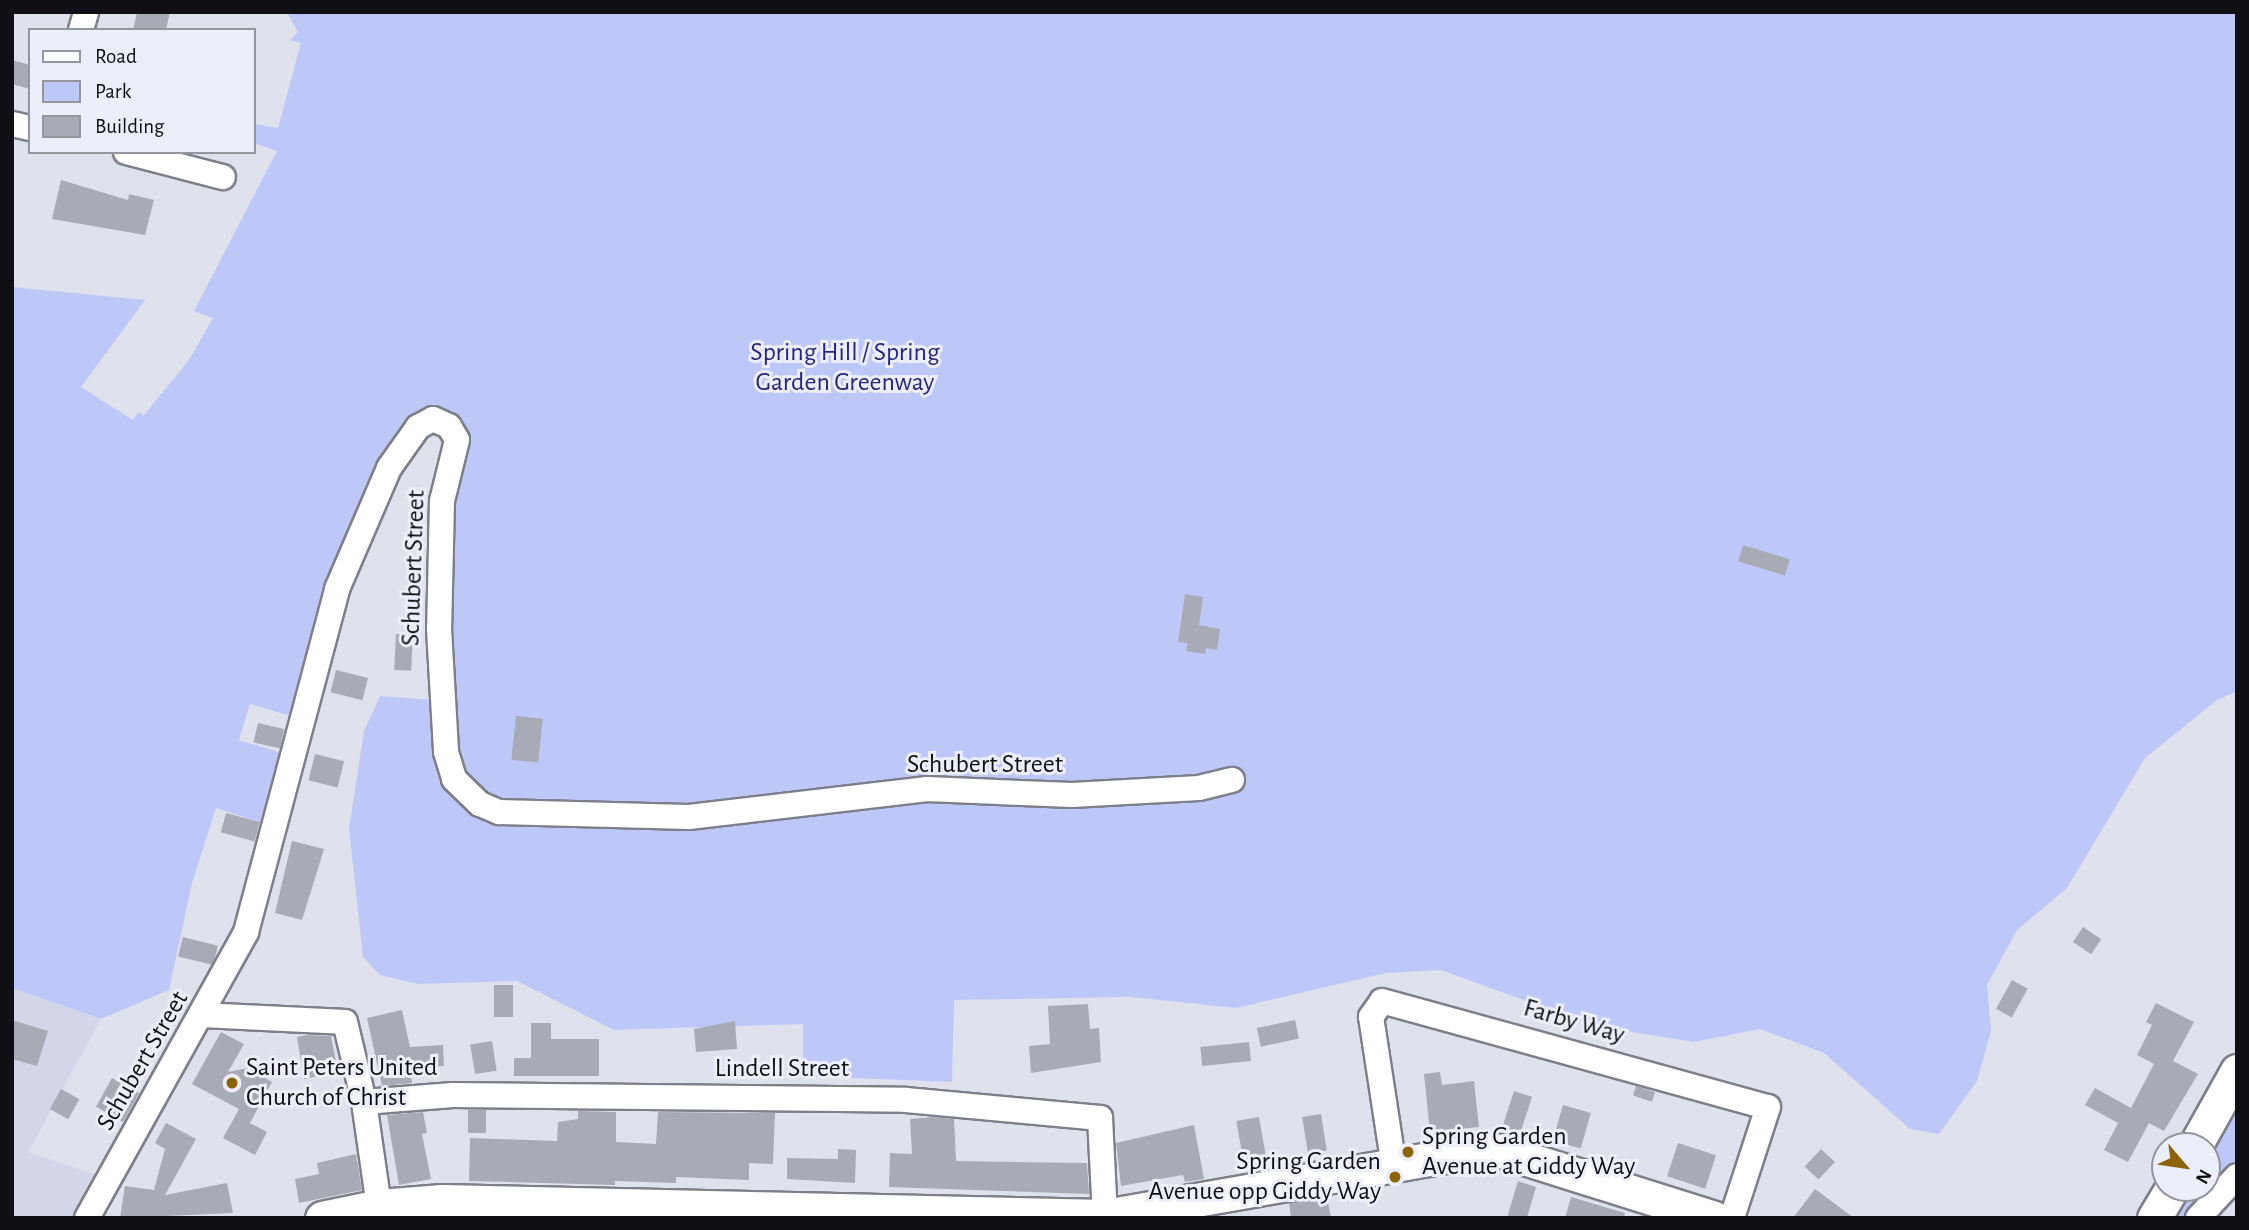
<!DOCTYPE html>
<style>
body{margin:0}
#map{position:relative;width:2249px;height:1230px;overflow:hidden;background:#dfe2ec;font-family:"Alegreya Sans",sans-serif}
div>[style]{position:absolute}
.built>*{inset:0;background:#d2d6e8}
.green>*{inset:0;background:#bdc8f9}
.building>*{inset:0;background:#a8abb5;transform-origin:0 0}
.roads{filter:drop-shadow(2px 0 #7d7f89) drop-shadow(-2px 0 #7d7f89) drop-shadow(0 2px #7d7f89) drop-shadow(0 -2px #7d7f89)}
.street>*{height:24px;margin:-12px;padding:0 12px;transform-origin:12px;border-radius:12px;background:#fff}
.secondary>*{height:33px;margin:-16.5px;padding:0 16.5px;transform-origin:16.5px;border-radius:16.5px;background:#fff}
.dots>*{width:19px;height:19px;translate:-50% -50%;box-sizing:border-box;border:4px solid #eceffa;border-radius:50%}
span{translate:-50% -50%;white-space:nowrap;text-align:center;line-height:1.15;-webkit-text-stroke:6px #eceffa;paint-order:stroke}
.park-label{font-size:26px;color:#262681}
.street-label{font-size:26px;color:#101014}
.poi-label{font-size:26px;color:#101014}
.left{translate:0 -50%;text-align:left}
.right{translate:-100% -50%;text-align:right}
.frame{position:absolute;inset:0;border:14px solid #101014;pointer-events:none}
.legend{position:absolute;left:28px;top:28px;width:228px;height:126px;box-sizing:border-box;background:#eceffa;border:2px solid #94969e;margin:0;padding:9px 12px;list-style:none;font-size:21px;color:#101014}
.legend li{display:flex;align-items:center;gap:14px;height:35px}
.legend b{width:35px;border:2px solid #94969e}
.north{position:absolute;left:2151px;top:1132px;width:70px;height:70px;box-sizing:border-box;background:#eceffa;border:2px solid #94969e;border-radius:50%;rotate:119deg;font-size:19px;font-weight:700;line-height:28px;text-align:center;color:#101014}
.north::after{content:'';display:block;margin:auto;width:24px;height:32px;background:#8c6406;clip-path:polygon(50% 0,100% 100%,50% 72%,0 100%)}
</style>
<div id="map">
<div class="built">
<i style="clip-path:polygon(12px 988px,101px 1019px,28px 1152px,100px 1176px,77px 1218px,12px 1218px)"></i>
</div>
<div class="green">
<i style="clip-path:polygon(287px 12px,2237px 12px,2237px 691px,2217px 700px,2145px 758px,2067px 888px,2017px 930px,1987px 985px,1991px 1031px,1977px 1081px,1939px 1134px,1910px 1129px,1824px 1053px,1760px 1029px,1694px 1042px,1595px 1026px,1441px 970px,1386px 973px,1236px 1008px,1131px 997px,954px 1000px,952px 1082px,803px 1076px,803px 1024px,614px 1030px,517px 981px,418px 984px,380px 975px,363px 957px,349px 829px,364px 731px,380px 696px,434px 700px,450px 443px,444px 431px,429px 431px,412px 453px,347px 590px,294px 717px,250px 704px,239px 740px,285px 754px,268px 825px,216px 808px,192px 883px,169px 990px,101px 1019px,12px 988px,12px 287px,145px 300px,81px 387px,133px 420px,138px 412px,144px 415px,189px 360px,213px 318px,194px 311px,277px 151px,254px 143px,254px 124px,278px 128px,301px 43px,290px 40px,298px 32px)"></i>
<i style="clip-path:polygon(2237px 1088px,2237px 1163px,2185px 1218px,2162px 1218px,2179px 1188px,2207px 1188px,2207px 1146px)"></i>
</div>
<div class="building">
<i style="clip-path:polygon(137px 12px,170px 12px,166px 30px,133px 30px)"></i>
<i style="clip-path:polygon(12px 60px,30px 65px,30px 89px,12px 84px)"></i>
<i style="clip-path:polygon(61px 180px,128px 200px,129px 194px,154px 200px,145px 235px,52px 219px)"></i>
<i style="left:1743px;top:545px;width:49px;height:17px;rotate:17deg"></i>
<i style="clip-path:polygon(1185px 594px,1203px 597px,1199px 625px,1220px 629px,1217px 650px,1206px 648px,1205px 654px,1186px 651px,1188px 643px,1178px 642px)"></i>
<i style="left:396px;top:634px;width:17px;height:36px;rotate:3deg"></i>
<i style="left:336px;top:670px;width:33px;height:23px;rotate:14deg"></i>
<i style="left:516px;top:716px;width:27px;height:44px;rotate:6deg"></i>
<i style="left:258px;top:723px;width:27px;height:20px;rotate:13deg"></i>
<i style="left:315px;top:754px;width:30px;height:27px;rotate:14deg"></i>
<i style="left:226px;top:813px;width:35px;height:20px;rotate:15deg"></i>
<i style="clip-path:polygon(292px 841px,324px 849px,302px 920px,275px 913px)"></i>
<i style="left:2083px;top:927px;width:22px;height:18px;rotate:34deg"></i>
<i style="left:183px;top:937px;width:36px;height:20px;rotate:14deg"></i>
<i style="left:2012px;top:980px;width:18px;height:33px;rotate:29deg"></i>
<i style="left:494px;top:985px;width:19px;height:32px"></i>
<i style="clip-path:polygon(2156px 1003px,2194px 1022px,2173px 1061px,2198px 1074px,2164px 1131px,2149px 1123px,2128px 1162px,2104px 1150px,2118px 1123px,2085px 1105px,2095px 1088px,2131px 1108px,2154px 1064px,2137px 1055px,2152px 1025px,2146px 1022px)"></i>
<i style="clip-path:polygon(1088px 1004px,1090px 1029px,1099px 1028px,1101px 1062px,1031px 1073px,1029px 1046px,1050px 1044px,1048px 1006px)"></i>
<i style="clip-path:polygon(402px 1010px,410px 1047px,443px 1045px,444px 1066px,410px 1068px,412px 1083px,382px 1086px,367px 1018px)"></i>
<i style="clip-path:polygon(12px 1020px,48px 1031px,37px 1066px,12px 1059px)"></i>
<i style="left:1295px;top:1020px;width:19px;height:39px;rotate:78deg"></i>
<i style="clip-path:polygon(735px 1021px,737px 1049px,696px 1052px,694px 1029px)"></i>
<i style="clip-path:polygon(531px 1023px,551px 1023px,551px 1039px,599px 1039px,599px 1076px,514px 1076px,514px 1058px,531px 1058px)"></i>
<i style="clip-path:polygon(221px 1032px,244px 1044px,228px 1072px,248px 1068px,272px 1082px,250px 1123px,267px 1132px,255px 1155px,223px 1138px,239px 1109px,192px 1084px)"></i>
<i style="clip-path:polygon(307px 1035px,331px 1036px,338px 1072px,304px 1079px,297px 1037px)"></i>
<i style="left:492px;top:1041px;width:30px;height:22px;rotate:81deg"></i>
<i style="left:1249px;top:1042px;width:19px;height:49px;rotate:84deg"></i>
<i style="clip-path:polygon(1440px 1072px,1442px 1085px,1474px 1081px,1479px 1127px,1430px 1132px,1424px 1074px)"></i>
<i style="left:112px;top:1078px;width:31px;height:33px;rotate:29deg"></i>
<i style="left:1636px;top:1086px;width:20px;height:10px;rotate:18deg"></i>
<i style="left:61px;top:1089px;width:21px;height:23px;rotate:29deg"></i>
<i style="left:1514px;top:1091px;width:19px;height:38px;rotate:18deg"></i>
<i style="left:1563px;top:1105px;width:29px;height:37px;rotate:16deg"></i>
<i style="left:468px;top:1110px;width:18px;height:23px"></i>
<i style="clip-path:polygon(578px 1111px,616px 1112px,616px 1142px,656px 1144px,658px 1112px,775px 1113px,773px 1164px,749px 1163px,749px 1180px,676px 1177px,676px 1183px,615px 1181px,615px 1185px,469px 1181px,470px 1138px,557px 1141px,558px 1122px,578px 1119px)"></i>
<i style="clip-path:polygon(423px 1112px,427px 1133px,422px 1134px,431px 1179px,399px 1185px,387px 1115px)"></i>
<i style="left:1321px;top:1114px;width:37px;height:19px;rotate:81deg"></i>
<i style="clip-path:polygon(933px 1117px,954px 1119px,956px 1161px,1087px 1163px,1089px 1194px,889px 1187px,890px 1153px,912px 1154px,910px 1119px)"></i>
<i style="left:1259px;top:1117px;width:50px;height:23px;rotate:80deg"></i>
<i style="clip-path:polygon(166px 1123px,196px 1139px,165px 1195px,227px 1183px,233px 1213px,120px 1218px,125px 1186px,154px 1190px,165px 1149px,155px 1143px)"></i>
<i style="clip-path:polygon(1194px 1125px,1204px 1179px,1185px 1182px,1183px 1175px,1121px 1186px,1116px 1143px)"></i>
<i style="left:1678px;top:1143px;width:40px;height:35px;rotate:18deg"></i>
<i style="clip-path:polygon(838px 1149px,856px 1150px,855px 1183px,787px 1179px,787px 1158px,838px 1159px)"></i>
<i style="left:1821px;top:1149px;width:19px;height:24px;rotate:43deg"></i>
<i style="clip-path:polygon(356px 1154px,362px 1190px,299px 1203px,295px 1179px,319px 1174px,317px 1163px)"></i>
<i style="clip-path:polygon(1518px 1181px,1536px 1187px,1527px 1218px,1507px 1218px)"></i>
<i style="clip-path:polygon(1815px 1189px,1854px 1218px,1793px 1218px)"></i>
<i style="clip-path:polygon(1327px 1197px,1331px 1218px,1291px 1218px,1289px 1203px)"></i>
<i style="clip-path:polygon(1571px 1197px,1625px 1213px,1624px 1218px,1565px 1218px)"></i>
</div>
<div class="roads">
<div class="street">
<i style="left:81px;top:30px;width:19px;rotate:-74deg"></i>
<i style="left:12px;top:124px;width:18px;rotate:13deg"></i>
<i style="left:126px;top:152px;width:100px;rotate:14.5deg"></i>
<i style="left:203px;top:1015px;width:142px;rotate:2.8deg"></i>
<i style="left:345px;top:1022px;width:82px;rotate:76.6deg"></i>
<i style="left:364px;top:1102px;width:105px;rotate:81.8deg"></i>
<i style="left:364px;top:1102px;width:89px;rotate:-4.5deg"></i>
<i style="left:453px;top:1095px;width:453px;rotate:0.6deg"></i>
<i style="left:906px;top:1100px;width:195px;rotate:5.3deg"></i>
<i style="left:1100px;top:1118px;width:98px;rotate:87.1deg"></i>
<i style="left:1394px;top:1167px;width:152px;rotate:-98.7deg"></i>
<i style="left:1371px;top:1017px;width:19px;rotate:-55deg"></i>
<i style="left:1382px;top:1001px;width:400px;rotate:15.4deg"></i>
<i style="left:1768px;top:1107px;width:117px;rotate:108deg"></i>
<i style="left:87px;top:1218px;width:327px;rotate:-60.9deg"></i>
<i style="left:246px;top:932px;width:355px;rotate:-75.1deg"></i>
<i style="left:337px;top:589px;width:132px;rotate:-66.7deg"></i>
<i style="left:389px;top:468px;width:50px;rotate:-54.7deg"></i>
<i style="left:418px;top:427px;width:17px;rotate:-28deg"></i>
<i style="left:433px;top:419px;width:17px;rotate:24deg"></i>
<i style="left:449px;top:426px;width:16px;rotate:60deg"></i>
<i style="left:457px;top:440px;width:63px;rotate:103.8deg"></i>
<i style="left:442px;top:501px;width:128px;rotate:91.3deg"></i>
<i style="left:439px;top:629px;width:123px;rotate:86.7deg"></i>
<i style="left:446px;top:752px;width:28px;rotate:73deg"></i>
<i style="left:454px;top:779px;width:36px;rotate:44deg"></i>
<i style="left:480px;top:804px;width:21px;rotate:23deg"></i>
<i style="left:499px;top:812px;width:190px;rotate:1.5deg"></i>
<i style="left:689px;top:817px;width:240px;rotate:-6.7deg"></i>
<i style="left:927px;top:789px;width:145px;rotate:2.4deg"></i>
<i style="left:1072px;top:795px;width:127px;rotate:-3.2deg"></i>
<i style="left:1199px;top:788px;width:34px;rotate:-14deg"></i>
<i style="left:2198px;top:1218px;width:57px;rotate:-47.1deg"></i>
</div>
<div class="secondary">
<i style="left:2195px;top:1146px;width:86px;rotate:-60.8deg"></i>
<i style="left:322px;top:1218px;width:58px;rotate:-11.9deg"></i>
<i style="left:379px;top:1206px;width:63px;rotate:-4.5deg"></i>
<i style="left:442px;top:1201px;width:663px;rotate:1.3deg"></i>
<i style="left:1105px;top:1216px;width:382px;rotate:-10deg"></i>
<i style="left:1481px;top:1150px;width:21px;rotate:3deg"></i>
<i style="left:1502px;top:1151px;width:222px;rotate:17.5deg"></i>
<i style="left:2154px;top:1218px;width:35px;rotate:-59deg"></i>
</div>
</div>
<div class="dots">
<i style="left:232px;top:1083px;background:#8c6406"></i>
<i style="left:1408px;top:1152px;background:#8c6406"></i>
<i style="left:1395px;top:1177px;background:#8c6406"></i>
</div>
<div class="park-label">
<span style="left:845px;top:368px">Spring Hill / Spring<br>Garden Greenway</span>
</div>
<div class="street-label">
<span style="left:414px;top:568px;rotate:-88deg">Schubert Street</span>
<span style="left:985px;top:765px">Schubert Street</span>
<span style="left:1574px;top:1022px;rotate:16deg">Farby Way</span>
<span style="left:143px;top:1061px;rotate:-60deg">Schubert Street</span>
<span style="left:782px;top:1069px">Lindell Street</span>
</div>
<div class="poi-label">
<span class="left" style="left:246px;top:1083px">Saint Peters United<br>Church of Christ</span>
<span class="left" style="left:1422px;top:1152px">Spring Garden<br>Avenue at Giddy Way</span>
<span class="right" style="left:1381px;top:1177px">Spring Garden<br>Avenue opp Giddy Way</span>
</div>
<div class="frame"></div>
<ul class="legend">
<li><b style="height:9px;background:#fff"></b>Road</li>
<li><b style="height:19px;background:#bdc8f9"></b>Park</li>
<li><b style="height:19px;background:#a8abb5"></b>Building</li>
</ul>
<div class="north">N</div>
</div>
